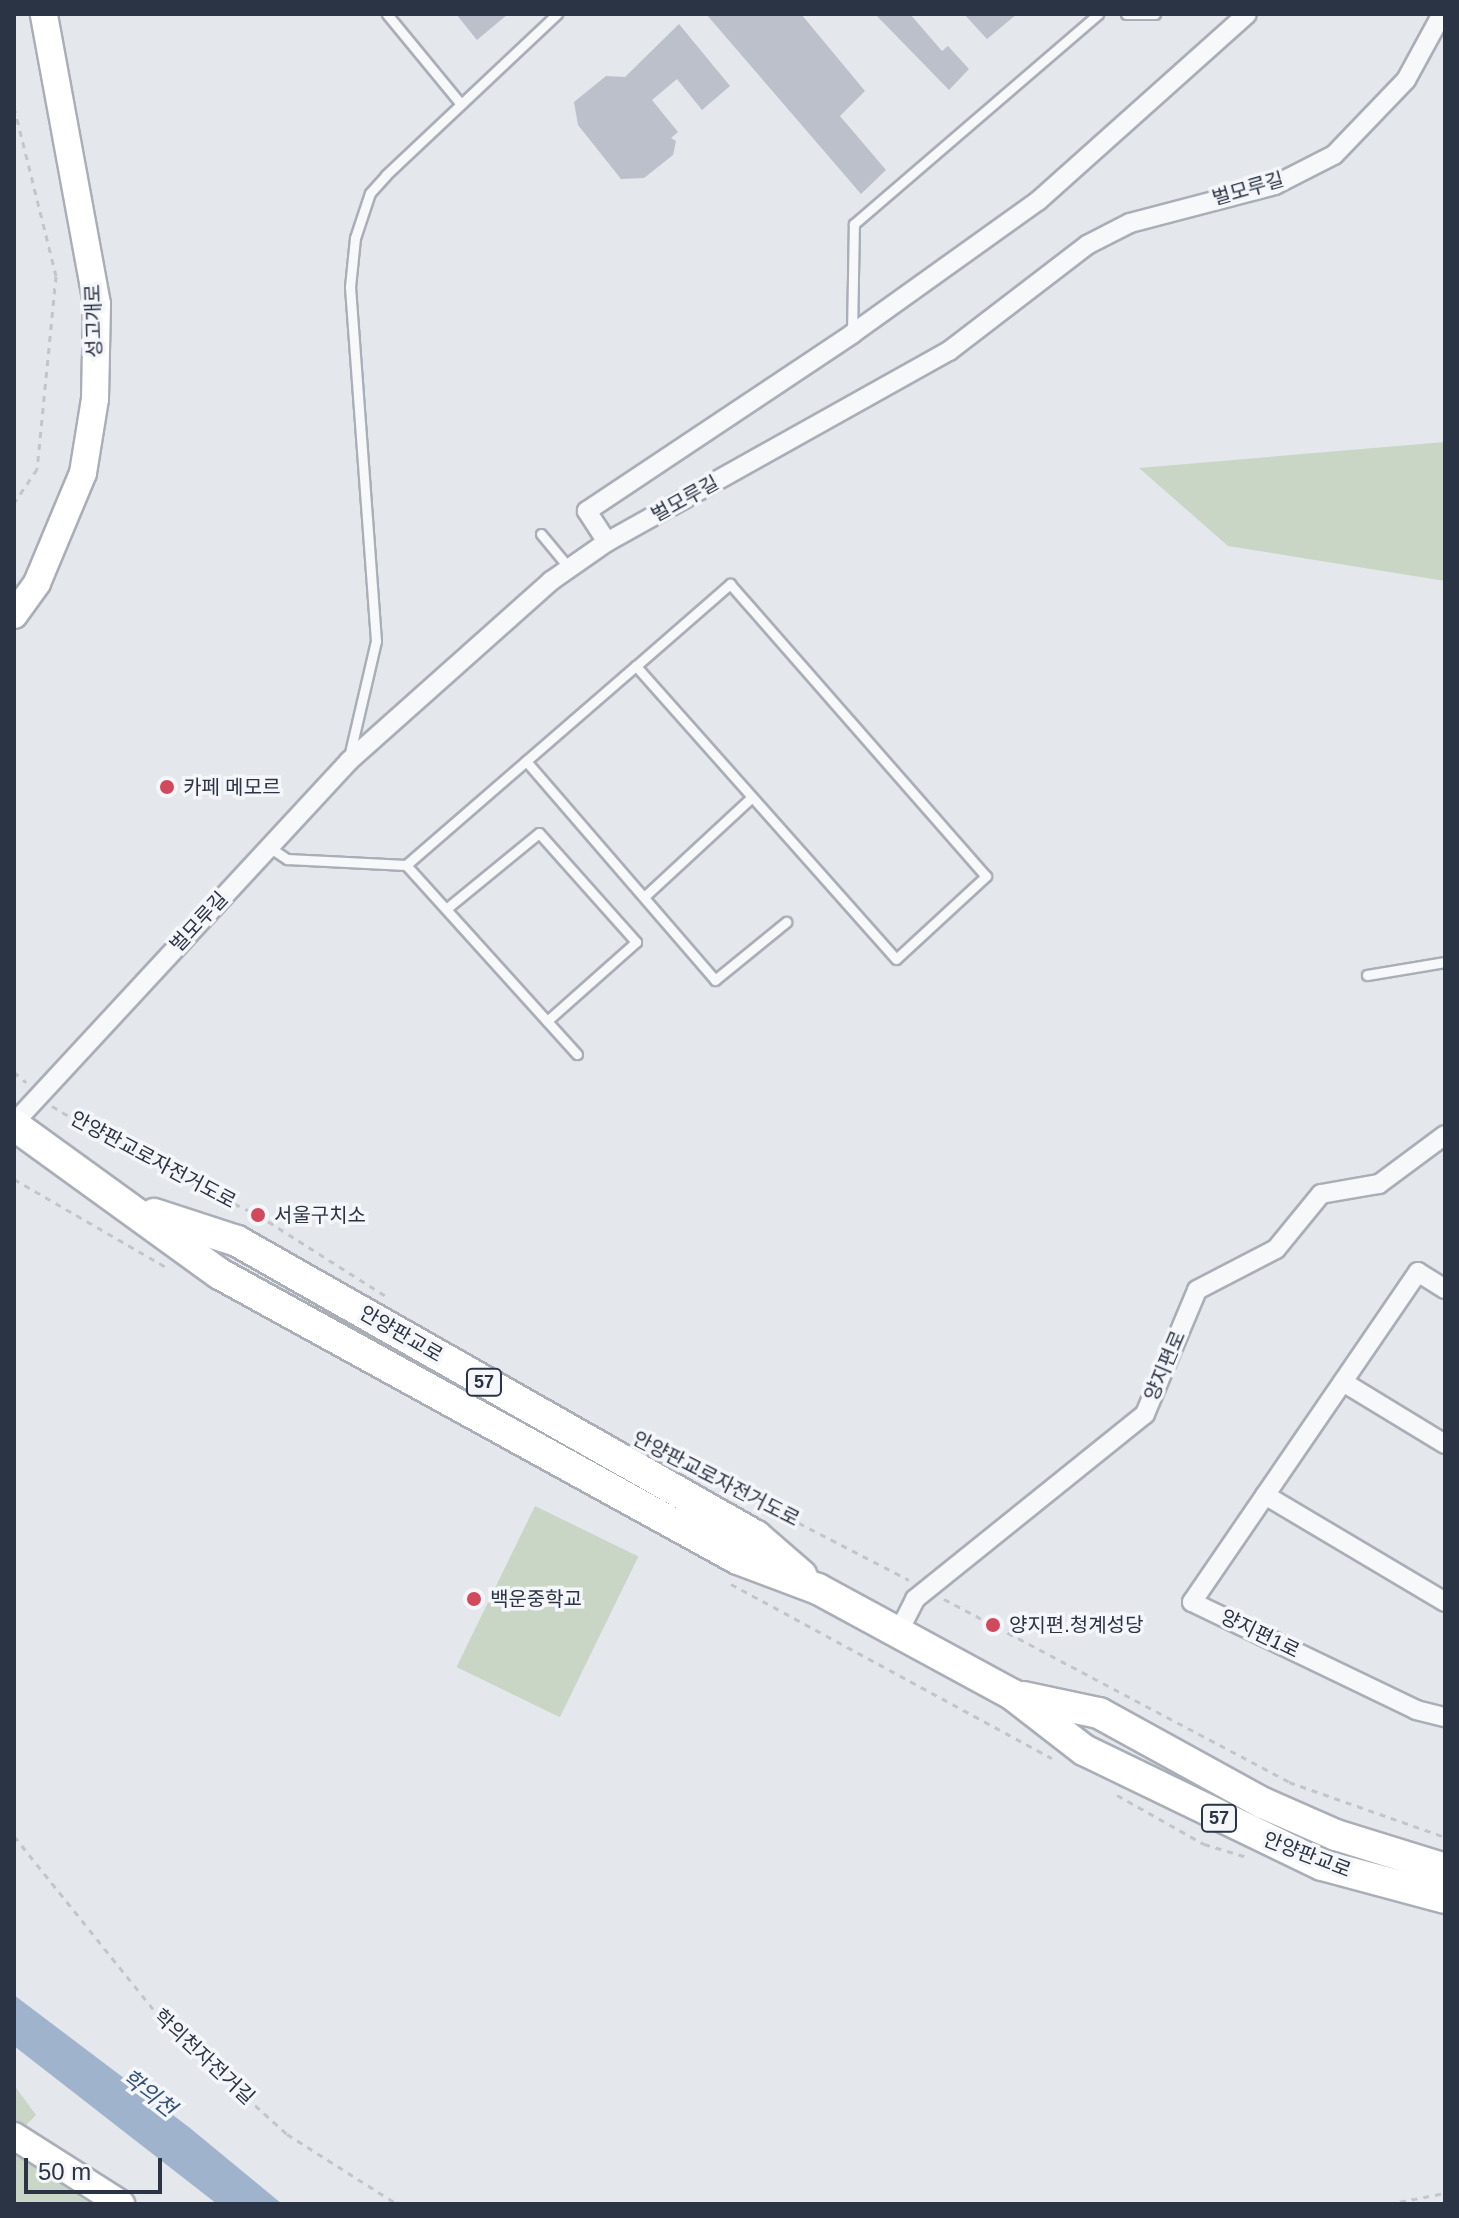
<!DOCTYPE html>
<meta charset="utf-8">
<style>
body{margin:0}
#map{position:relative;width:1459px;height:2218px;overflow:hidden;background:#e4e7ec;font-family:Helvetica,"Noto Sans KR",sans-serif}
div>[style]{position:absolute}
.green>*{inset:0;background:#c9d6c5;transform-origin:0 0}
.water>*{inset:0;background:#9fb4cc}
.building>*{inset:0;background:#bbc0ca}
.path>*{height:3px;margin-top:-1.5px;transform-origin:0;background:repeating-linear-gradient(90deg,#c2c5cb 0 6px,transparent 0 12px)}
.roads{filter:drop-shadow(2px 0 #a9aeb7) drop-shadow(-2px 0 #a9aeb7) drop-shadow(0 2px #a9aeb7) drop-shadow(0 -2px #a9aeb7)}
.lane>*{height:9px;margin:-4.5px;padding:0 4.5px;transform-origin:4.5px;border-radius:4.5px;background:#f7f8fa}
.street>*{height:18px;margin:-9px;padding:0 9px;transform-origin:9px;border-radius:9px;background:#f7f8fa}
.secondary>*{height:26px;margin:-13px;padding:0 13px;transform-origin:13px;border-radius:13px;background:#fff}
.primary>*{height:30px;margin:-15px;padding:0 15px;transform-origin:15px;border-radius:15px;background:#fff}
.dots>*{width:22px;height:22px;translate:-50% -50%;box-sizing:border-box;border:4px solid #f4f6f9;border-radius:50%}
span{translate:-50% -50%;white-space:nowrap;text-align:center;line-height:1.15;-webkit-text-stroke:7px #f4f6f9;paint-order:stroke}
.shield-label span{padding:2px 6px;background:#f4f6f9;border:2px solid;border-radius:6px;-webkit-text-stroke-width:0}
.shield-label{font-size:18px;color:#2b3445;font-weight:700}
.street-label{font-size:20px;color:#2b3445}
.poi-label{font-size:20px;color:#2b3445}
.left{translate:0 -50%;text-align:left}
.water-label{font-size:22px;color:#34527a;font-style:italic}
.frame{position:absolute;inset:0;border:16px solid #2b3445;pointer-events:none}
.scale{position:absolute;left:24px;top:2158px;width:138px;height:36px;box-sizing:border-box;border:4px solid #2b3445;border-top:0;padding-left:10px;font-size:24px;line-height:28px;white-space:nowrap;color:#2b3445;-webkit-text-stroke:6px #f4f6f9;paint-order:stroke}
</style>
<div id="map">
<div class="green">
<i style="clip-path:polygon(1445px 442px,1445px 581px,1228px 546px,1139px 468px)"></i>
<i style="left:535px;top:1506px;width:115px;height:179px;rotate:26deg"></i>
<i style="clip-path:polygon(14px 2085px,36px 2115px,19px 2132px,14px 2128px)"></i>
<i style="clip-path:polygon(14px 2153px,91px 2204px,14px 2204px)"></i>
</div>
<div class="water">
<i style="clip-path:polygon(14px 1995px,190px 2128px,282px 2204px,217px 2204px,14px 2046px)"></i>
</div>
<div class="building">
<i style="clip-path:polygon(456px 14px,508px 14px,477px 40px)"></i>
<i style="clip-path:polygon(706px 14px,801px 14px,865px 91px,840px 116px,886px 170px,861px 194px)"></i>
<i style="clip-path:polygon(875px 14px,910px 14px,942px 51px,948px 46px,969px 69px,949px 90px)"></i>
<i style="clip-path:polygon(964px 14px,1017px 14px,987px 39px)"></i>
<i style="clip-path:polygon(679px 24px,730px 86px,702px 110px,677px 79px,652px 100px,678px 132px,671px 138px,676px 141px,673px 155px,644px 178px,621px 179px,578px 125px,574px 102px,606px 76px,625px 77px)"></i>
</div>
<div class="path">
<i style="left:14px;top:107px;width:174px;rotate:76deg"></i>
<i style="left:56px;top:276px;width:194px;rotate:95.6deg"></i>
<i style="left:37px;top:469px;width:41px;rotate:124.1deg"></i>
<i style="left:14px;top:1072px;width:16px;rotate:40deg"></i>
<i style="left:52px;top:1106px;width:99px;rotate:31deg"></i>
<i style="left:137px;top:1157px;width:134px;rotate:25.6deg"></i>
<i style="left:258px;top:1215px;width:155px;rotate:32.4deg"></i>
<i style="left:14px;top:1179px;width:176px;rotate:30.1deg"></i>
<i style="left:639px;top:1440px;width:304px;rotate:27.4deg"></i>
<i style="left:731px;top:1584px;width:365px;rotate:28.5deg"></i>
<i style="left:944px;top:1599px;width:391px;rotate:27.9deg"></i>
<i style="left:1289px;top:1782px;width:165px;rotate:19.4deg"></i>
<i style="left:1117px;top:1795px;width:100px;rotate:29.4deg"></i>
<i style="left:1204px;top:1844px;width:45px;rotate:16.8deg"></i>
<i style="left:14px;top:1836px;width:243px;rotate:51.2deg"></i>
<i style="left:166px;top:2025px;width:163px;rotate:42deg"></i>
<i style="left:287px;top:2134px;width:130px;rotate:32.5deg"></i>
<i style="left:1388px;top:2204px;width:58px;rotate:-10.9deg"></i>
</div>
<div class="roads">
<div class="lane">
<i style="left:387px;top:14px;width:115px;rotate:50.6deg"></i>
<i style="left:1126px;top:14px;width:29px"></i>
<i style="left:852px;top:334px;width:110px;rotate:-89deg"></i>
<i style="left:854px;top:224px;width:322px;rotate:-40.7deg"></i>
<i style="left:541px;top:534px;width:45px;rotate:50.4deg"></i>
<i style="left:349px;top:757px;width:119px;rotate:-76.9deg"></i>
<i style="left:376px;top:641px;width:355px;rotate:-94.2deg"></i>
<i style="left:350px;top:287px;width:49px;rotate:-84.2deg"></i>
<i style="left:355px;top:238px;width:47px;rotate:-71.6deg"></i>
<i style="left:370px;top:193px;width:24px;rotate:-48deg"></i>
<i style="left:386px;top:175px;width:235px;rotate:-43.3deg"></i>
<i style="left:526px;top:761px;width:289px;rotate:49.2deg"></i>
<i style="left:715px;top:980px;width:92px;rotate:-39.2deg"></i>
<i style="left:269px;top:847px;width:22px;rotate:34deg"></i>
<i style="left:287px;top:859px;width:119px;rotate:2.9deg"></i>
<i style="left:406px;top:865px;width:255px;rotate:47.9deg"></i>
<i style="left:406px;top:865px;width:304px;rotate:-40.9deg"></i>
<i style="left:636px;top:666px;width:125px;rotate:-41.1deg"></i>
<i style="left:730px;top:584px;width:388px;rotate:48.8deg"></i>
<i style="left:986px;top:876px;width:122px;rotate:137.3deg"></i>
<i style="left:896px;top:959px;width:392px;rotate:-131.6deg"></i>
<i style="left:644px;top:897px;width:147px;rotate:-42.8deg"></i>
<i style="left:446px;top:909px;width:120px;rotate:-39.3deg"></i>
<i style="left:539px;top:833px;width:146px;rotate:48.3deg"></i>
<i style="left:636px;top:942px;width:119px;rotate:138.4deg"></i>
<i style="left:1367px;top:975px;width:79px;rotate:-9.5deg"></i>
</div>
<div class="street">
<i style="left:607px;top:542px;width:37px;rotate:-123deg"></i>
<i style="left:587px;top:511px;width:319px;rotate:-33.7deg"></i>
<i style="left:852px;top:334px;width:229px;rotate:-35.6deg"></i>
<i style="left:1038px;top:201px;width:280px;rotate:-41.8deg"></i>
<i style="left:14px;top:1123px;width:493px;rotate:-47.2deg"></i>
<i style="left:349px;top:761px;width:271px;rotate:-41.7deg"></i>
<i style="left:551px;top:581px;width:68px;rotate:-34.9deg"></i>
<i style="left:607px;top:542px;width:392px;rotate:-29.2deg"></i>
<i style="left:949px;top:351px;width:174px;rotate:-37.5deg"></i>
<i style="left:1087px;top:245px;width:48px;rotate:-27.1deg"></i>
<i style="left:1130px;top:223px;width:150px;rotate:-14.7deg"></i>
<i style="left:1275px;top:185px;width:66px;rotate:-27deg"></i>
<i style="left:1334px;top:155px;width:104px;rotate:-46.2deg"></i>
<i style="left:1406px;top:80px;width:75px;rotate:-61.4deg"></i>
<i style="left:1445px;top:1289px;width:32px;rotate:-148deg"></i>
<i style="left:1418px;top:1272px;width:400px;rotate:124.4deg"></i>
<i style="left:1192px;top:1602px;width:249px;rotate:25.7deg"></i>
<i style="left:1416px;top:1710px;width:30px;rotate:14deg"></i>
<i style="left:1343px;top:1382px;width:119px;rotate:31.3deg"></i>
<i style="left:1265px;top:1495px;width:209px;rotate:30.7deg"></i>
<i style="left:898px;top:1633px;width:38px;rotate:-63deg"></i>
<i style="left:915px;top:1599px;width:295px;rotate:-38.8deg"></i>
<i style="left:1145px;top:1414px;width:134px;rotate:-67.2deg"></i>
<i style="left:1197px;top:1290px;width:89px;rotate:-27.4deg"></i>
<i style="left:1276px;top:1249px;width:71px;rotate:-50.7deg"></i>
<i style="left:1321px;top:1194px;width:59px;rotate:-9.8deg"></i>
<i style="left:1379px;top:1184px;width:82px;rotate:-36.6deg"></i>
</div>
<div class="secondary">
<i style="left:14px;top:615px;width:39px;rotate:-54deg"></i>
<i style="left:37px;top:583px;width:119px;rotate:-67.3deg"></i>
<i style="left:83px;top:473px;width:75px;rotate:-80.8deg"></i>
<i style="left:95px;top:399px;width:95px;rotate:-88.8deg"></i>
<i style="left:97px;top:304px;width:295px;rotate:-100.4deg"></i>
<i style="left:14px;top:2136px;width:127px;rotate:32.4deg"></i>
</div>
<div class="primary">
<i style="left:14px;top:1125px;width:254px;rotate:35.9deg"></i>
<i style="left:220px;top:1274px;width:591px;rotate:28.82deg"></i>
<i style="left:738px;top:1559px;width:85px;rotate:20.6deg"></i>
<i style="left:818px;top:1589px;width:222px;rotate:28.5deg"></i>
<i style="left:1013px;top:1695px;width:90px;rotate:37.8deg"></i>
<i style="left:1084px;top:1750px;width:264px;rotate:25.8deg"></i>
<i style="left:1322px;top:1865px;width:127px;rotate:15deg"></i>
<i style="left:154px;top:1214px;width:87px;rotate:18deg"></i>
<i style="left:237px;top:1241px;width:597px;rotate:29.61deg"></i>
<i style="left:756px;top:1536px;width:60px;rotate:40.9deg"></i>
<i style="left:1023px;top:1697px;width:78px;rotate:11.9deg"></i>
<i style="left:1099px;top:1713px;width:187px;rotate:28.8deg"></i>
<i style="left:1263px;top:1803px;width:80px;rotate:23.7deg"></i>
<i style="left:1336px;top:1835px;width:114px;rotate:17.3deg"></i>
</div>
</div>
<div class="dots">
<i style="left:167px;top:787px;background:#d1495b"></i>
<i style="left:258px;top:1215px;background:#d1495b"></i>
<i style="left:474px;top:1599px;background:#d1495b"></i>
<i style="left:993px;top:1625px;background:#d1495b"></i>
</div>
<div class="shield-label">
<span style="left:484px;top:1382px">57</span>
<span style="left:1219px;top:1818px">57</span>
</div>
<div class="street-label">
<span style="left:1248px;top:189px;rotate:-16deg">벌모루길</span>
<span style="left:94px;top:321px;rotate:-92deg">성고개로</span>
<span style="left:685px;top:499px;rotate:-29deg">벌모루길</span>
<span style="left:199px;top:922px;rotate:-47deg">벌모루길</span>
<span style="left:153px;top:1160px;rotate:28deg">안양판교로자전거도로</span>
<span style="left:401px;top:1334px;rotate:30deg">안양판교로</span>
<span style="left:1165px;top:1366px;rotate:-67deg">양지편로</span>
<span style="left:716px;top:1479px;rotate:27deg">안양판교로자전거도로</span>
<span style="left:1260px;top:1634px;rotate:26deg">양지편1로</span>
<span style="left:1307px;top:1855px;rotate:21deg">안양판교로</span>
<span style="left:204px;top:2057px;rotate:43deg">학의천자전거길</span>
</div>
<div class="poi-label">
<span class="left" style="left:183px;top:787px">카페 메모르</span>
<span class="left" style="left:274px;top:1215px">서울구치소</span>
<span class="left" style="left:490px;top:1599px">백운중학교</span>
<span class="left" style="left:1009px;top:1625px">양지편.청계성당</span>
</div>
<div class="water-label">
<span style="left:149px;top:2093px;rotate:38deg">학의천</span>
</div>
<div class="frame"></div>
<div class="scale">50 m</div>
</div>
